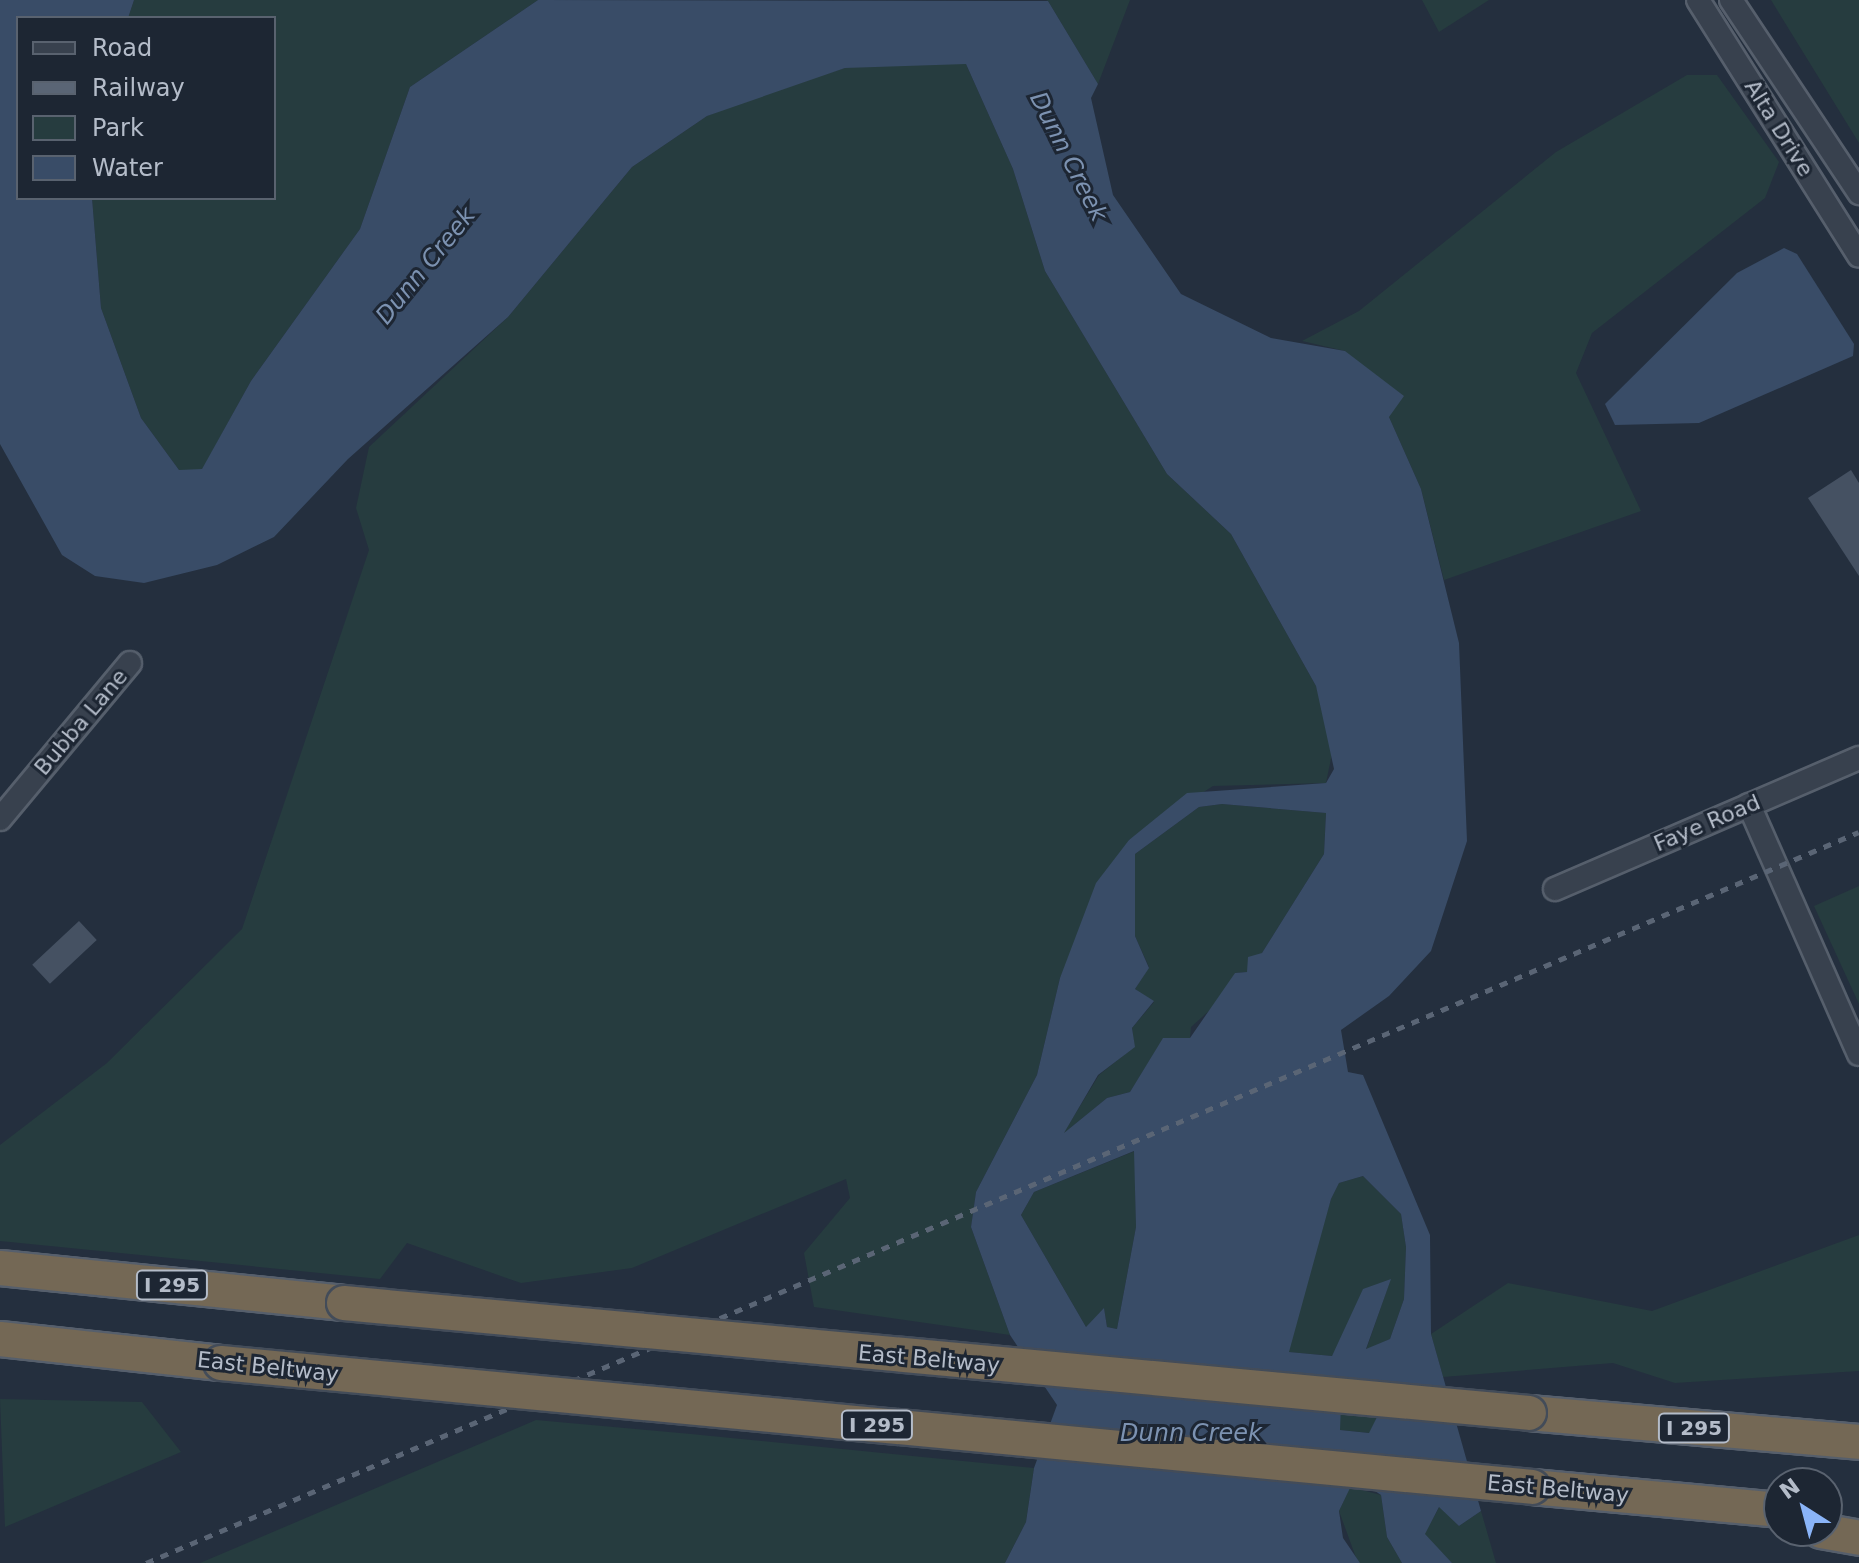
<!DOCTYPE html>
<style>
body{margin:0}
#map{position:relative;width:1859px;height:1563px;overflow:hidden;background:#242f3e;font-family:"DejaVu Sans",sans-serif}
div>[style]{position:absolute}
.green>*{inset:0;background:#263c3f}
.water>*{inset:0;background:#394c67}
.building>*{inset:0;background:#455162;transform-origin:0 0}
.roads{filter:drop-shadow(2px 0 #565f6c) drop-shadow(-2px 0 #565f6c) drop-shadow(0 2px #565f6c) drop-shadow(0 -2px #565f6c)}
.minor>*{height:22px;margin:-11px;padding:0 11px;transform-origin:11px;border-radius:11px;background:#38414e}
.highway>*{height:34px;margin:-17px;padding:0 17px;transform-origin:17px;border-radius:17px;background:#746855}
.rail>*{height:5px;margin-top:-2.5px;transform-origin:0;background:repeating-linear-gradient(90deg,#5a6575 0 8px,transparent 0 16px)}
.bridges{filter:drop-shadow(2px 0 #434c59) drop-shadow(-2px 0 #434c59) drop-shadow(0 2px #434c59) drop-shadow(0 -2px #434c59)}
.highway-bridge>*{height:34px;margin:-17px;padding:0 17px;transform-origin:17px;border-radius:17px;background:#746855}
span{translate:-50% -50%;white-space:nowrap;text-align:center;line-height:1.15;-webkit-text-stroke:6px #1d2633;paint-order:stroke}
.shield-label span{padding:2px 6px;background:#1d2633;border:2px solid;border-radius:6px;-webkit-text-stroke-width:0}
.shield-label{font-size:20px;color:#b4bcc9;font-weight:700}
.street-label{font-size:22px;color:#b4bcc9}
.water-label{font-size:24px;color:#7c92b1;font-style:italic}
.legend{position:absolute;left:16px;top:16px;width:260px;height:184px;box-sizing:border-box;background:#1d2633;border:2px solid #59626f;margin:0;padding:10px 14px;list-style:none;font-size:24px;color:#b4bcc9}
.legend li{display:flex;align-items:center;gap:16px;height:40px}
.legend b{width:40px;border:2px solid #59626f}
.north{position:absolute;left:1763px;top:1467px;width:80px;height:80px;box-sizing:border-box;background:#1d2633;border:2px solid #59626f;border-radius:50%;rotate:324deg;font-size:22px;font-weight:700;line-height:32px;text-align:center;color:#b4bcc9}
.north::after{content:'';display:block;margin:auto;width:28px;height:36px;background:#8ab4f8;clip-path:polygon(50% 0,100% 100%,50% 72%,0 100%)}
</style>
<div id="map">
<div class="green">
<i style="clip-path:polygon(134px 0,538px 0,410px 87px,360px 229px,251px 381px,202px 470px,179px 470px,141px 418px,101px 308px,92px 198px,274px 198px,274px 18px,128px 18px)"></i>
<i style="clip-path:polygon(1046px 0,1130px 0,1098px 84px,1048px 1px)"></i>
<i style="clip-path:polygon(1422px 0,1489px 0,1439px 32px)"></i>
<i style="clip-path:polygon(1771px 0,1859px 0,1859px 143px)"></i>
<i style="clip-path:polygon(907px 61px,966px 64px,1013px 169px,1045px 271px,1167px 474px,1231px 534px,1316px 686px,1334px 744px,1326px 783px,1213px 786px,1129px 840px,1060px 978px,1037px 1075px,976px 1192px,971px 1227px,1010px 1335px,814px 1307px,804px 1253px,850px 1198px,846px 1179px,632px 1268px,521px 1283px,407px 1243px,380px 1279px,0 1241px,0 1145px,107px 1063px,242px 929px,369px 550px,356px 508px,369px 447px,508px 317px,632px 167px,707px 116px,757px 95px,845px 68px)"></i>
<i style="clip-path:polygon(1687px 75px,1717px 75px,1779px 162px,1765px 198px,1592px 333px,1576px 373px,1641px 511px,1444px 580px,1421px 489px,1389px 417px,1345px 351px,1302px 341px,1359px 311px,1556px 152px)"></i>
<i style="clip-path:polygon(1222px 804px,1326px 813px,1324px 854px,1262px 953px,1247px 972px,1235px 973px,1221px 1000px,1191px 1027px,1190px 1038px,1163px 1039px,1130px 1092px,1107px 1098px,1063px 1134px,1099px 1075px,1134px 1047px,1132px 1028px,1154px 1002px,1135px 989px,1149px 967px,1135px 936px,1135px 854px,1199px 807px)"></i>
<i style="clip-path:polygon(1859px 886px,1859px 1004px,1814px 906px)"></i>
<i style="clip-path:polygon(1135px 1151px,1136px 1227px,1117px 1329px,1107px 1327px,1104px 1309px,1086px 1327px,1021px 1215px,1034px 1192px)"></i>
<i style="clip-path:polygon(1363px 1176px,1401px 1214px,1406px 1247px,1404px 1299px,1390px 1339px,1366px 1350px,1390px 1281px,1362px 1303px,1332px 1356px,1289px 1352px,1285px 1346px,1331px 1199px,1339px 1183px)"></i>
<i style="clip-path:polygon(1859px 1235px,1859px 1371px,1675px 1383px,1613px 1363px,1443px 1377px,1431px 1334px,1508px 1283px,1652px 1311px)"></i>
<i style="clip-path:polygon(0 1399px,142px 1402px,181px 1452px,5px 1527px)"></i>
<i style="clip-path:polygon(1340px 1405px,1380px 1411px,1370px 1433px,1340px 1430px)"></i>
<i style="clip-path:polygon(536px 1420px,691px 1434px,1034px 1468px,1026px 1522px,1005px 1563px,200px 1563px)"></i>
<i style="clip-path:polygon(1350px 1487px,1381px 1495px,1387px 1537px,1402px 1563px,1358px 1563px,1339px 1511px)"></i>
<i style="clip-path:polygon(1440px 1506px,1459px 1526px,1481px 1511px,1496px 1563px,1452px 1563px,1424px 1534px)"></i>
</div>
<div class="water">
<i style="clip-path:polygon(evenodd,0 0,134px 0,128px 18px,18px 18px,18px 198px,92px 198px,101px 308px,141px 418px,179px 470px,202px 469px,251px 381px,360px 229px,410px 87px,538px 0,1048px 1px,1098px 84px,1091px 98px,1113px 195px,1181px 294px,1271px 338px,1345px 351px,1404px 396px,1389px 417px,1421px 489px,1459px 643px,1467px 841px,1431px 951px,1389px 996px,1341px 1030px,1348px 1072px,1363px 1075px,1430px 1235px,1431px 1334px,1481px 1511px,1459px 1526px,1439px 1507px,1425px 1534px,1452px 1563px,1402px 1563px,1387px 1537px,1381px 1495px,1369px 1487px,1350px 1488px,1339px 1511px,1343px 1538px,1360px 1563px,1005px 1563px,1026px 1522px,1034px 1468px,1057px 1405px,1010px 1335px,971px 1227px,976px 1192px,1037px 1075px,1060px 978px,1096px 883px,1129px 840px,1187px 793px,1326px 783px,1334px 769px,1316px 686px,1231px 534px,1167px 474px,1045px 271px,1013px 169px,966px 64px,845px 68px,707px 116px,632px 167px,508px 317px,348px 459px,274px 537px,217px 565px,144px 583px,95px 576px,62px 555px,0 444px,0 0,1222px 804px,1326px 813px,1324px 854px,1262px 953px,1248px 957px,1247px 972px,1235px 973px,1190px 1038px,1163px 1038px,1130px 1092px,1107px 1098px,1064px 1133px,1098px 1075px,1135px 1047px,1132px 1028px,1154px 1001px,1135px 989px,1149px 968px,1135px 936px,1135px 854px,1199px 807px,1222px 804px,0 0,1134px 1151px,1136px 1227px,1117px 1329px,1107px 1327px,1104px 1308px,1086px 1327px,1021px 1215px,1034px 1192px,1134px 1151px,0 0,1363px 1176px,1401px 1214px,1406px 1247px,1404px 1299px,1390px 1339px,1366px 1349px,1391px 1279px,1363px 1289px,1332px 1356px,1289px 1352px,1331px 1199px,1339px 1183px,1363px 1176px,0 0,1341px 1405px,1380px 1411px,1369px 1433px,1340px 1430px,1341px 1405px)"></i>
<i style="clip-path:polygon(1784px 248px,1797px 254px,1854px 344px,1853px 356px,1699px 423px,1615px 425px,1605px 404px,1737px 273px)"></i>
</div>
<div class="building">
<i style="clip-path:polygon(1851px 470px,1859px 483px,1859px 576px,1808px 498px)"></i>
<i style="left:79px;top:921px;width:26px;height:64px;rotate:47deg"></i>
</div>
<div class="roads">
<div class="minor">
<i style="left:1698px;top:0;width:302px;rotate:57.8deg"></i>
<i style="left:1731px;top:0;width:232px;rotate:56.4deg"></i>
<i style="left:1749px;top:805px;width:272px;rotate:66.2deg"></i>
<i style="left:0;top:819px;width:203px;rotate:-50.2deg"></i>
<i style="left:1555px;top:889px;width:331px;rotate:-23.3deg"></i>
</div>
<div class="highway">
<i style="left:0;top:1268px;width:346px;rotate:5.8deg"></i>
<i style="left:0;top:1339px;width:222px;rotate:6.2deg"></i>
<i style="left:1529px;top:1413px;width:331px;rotate:5deg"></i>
<i style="left:1532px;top:1487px;width:248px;rotate:5.3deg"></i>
<i style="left:1821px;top:1531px;width:39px;rotate:10deg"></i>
</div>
</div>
<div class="rail">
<i style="left:146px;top:1563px;width:1862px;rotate:-23.11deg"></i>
</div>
<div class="bridges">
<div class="highway-bridge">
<i style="left:344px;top:1303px;width:1190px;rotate:5.3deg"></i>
<i style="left:221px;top:1363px;width:1317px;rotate:5.4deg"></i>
</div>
</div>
<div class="shield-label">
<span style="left:172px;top:1285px">I 295</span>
<span style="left:877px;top:1425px">I 295</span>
<span style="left:1694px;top:1428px">I 295</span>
</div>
<div class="street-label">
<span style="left:1779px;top:128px;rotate:58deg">Alta Drive</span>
<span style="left:81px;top:722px;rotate:-50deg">Bubba Lane</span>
<span style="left:1707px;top:823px;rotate:-23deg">Faye Road</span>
<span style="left:929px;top:1359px;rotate:5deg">East Beltway</span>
<span style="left:268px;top:1367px;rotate:6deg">East Beltway</span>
<span style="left:1558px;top:1489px;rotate:5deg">East Beltway</span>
</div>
<div class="water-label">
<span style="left:1068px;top:157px;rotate:63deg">Dunn Creek</span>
<span style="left:426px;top:266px;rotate:-51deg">Dunn Creek</span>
<span style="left:1191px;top:1434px">Dunn Creek</span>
</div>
<ul class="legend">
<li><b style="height:10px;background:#38414e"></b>Road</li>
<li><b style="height:10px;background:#5a6575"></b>Railway</li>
<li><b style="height:22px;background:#263c3f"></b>Park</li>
<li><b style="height:22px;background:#394c67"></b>Water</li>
</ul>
<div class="north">N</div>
</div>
